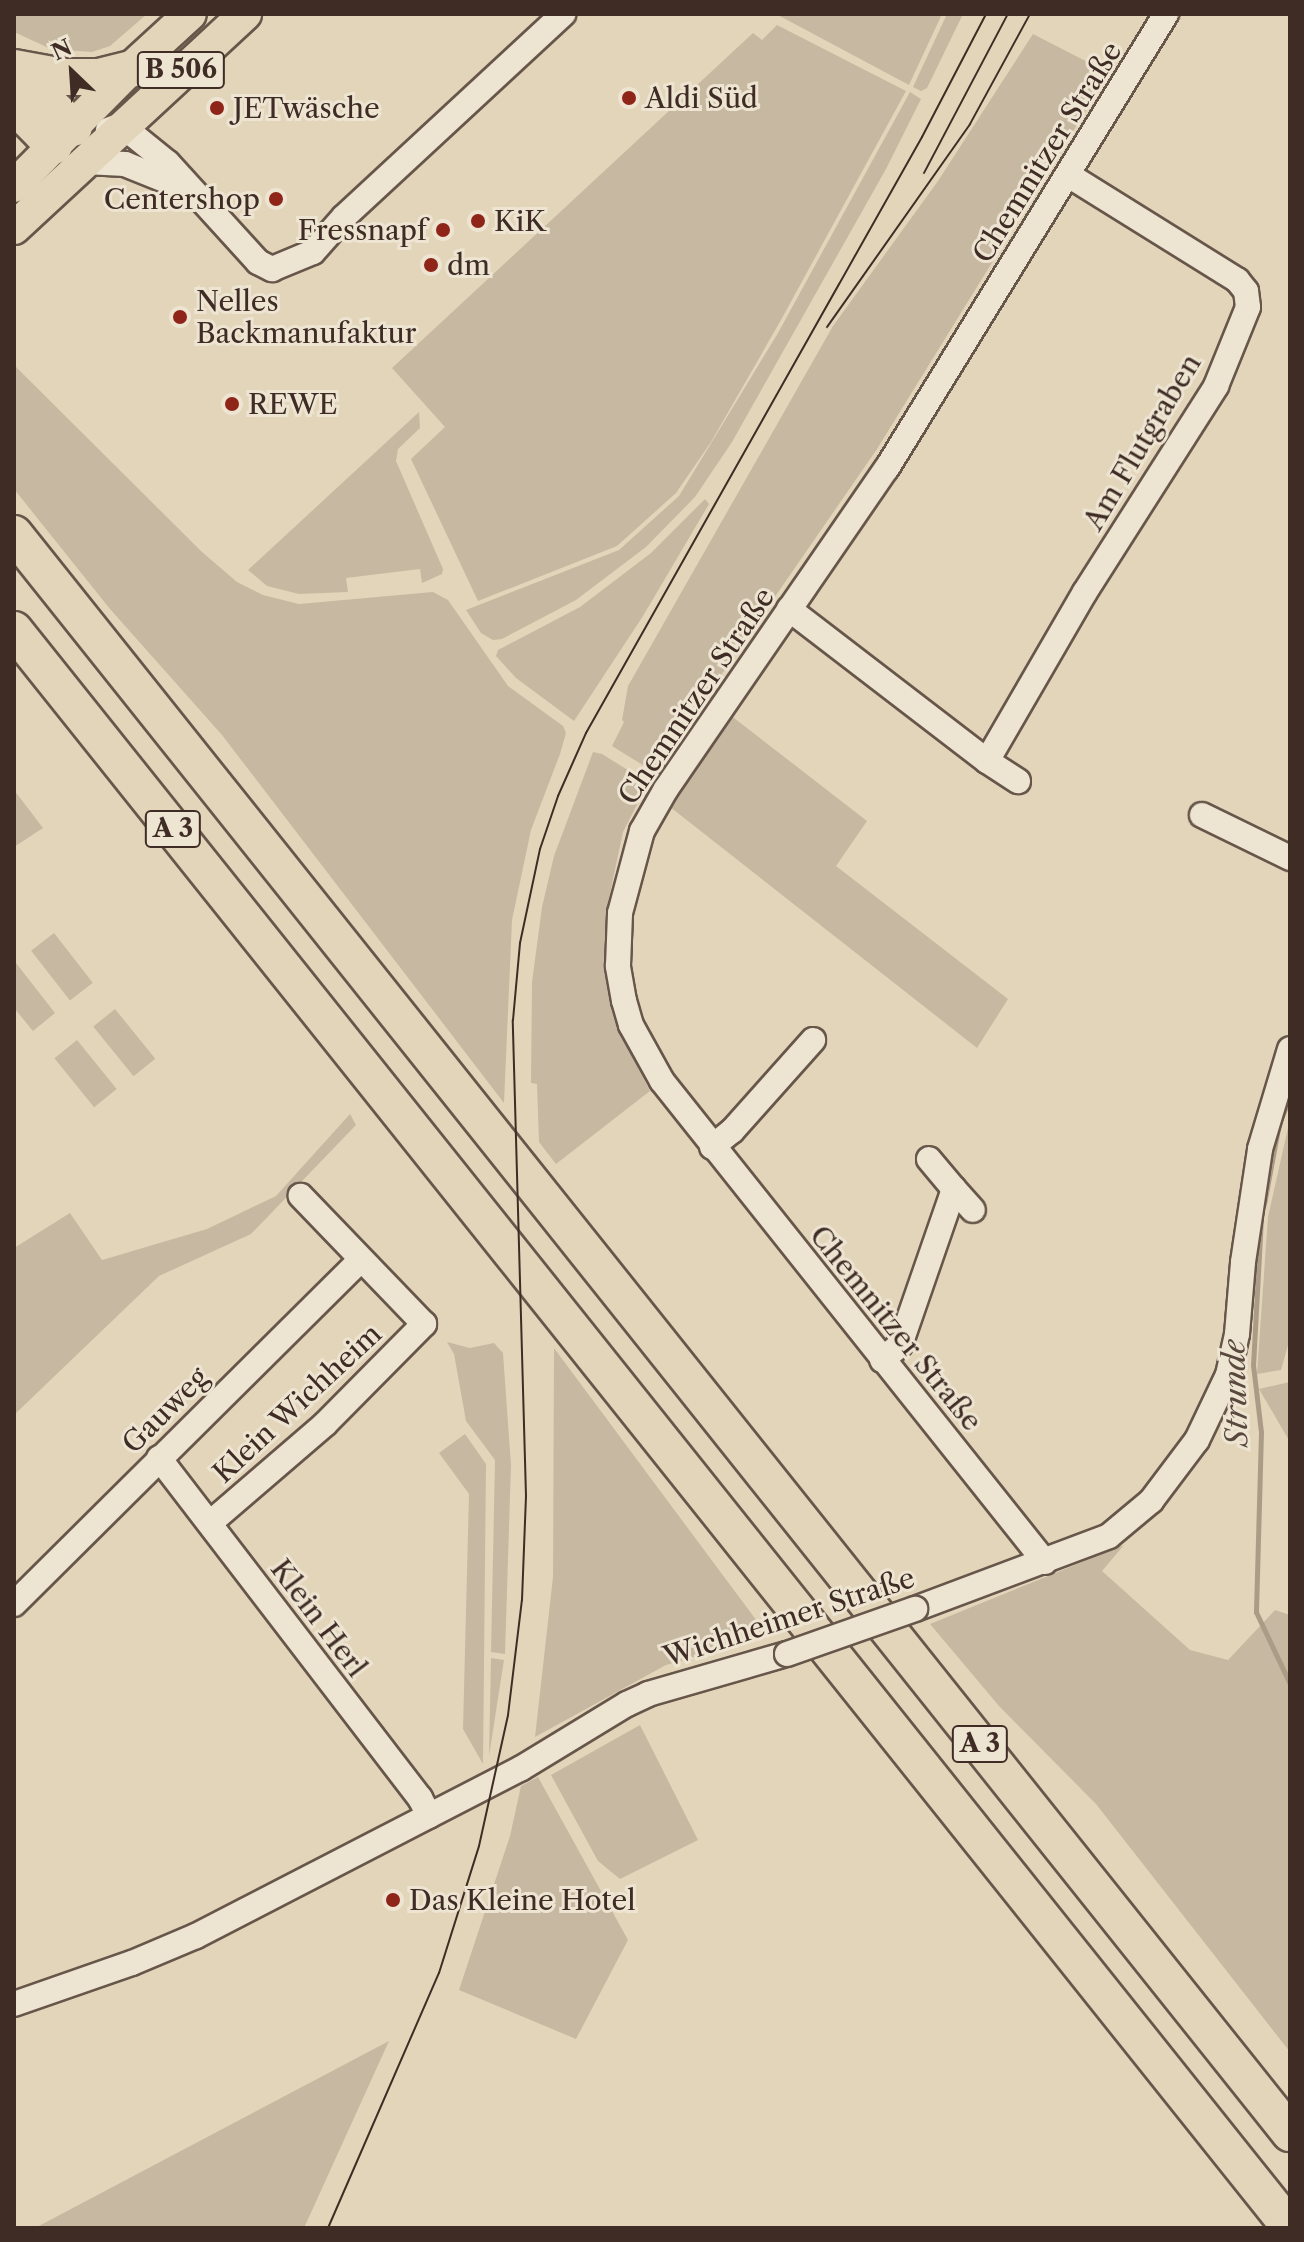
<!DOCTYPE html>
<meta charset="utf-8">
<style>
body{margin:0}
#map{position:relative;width:1304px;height:2242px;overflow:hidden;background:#e3d5ba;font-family:"Libre Caslon Text",serif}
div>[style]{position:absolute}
.green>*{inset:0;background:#c7b8a1;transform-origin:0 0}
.stream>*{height:5px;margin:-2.5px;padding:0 2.5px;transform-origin:2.5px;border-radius:2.5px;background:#ab9c87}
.roads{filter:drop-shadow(2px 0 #67564a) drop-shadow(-2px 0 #67564a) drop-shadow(0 2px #67564a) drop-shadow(0 -2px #67564a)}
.minor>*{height:24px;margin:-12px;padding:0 12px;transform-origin:12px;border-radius:12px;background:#ede4d2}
.major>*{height:32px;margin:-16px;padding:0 16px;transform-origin:16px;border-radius:16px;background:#e3d5ba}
.highway>*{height:36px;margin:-18px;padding:0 18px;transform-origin:18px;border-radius:18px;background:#e3d5ba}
.tram>*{height:2px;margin:-1px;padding:0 1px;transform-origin:1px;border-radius:1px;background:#3e2c25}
.bridges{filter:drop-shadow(2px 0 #67564a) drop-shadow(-2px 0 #67564a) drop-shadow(0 2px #67564a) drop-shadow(0 -2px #67564a)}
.minor-bridge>*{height:24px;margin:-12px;padding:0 12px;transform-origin:12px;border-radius:12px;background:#ede4d2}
.dots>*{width:22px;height:22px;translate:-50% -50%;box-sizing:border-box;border:4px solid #ede4d2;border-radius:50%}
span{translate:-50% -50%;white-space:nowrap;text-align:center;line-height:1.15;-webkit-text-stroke:6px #ede4d2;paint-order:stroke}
.shield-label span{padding:2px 6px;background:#ede4d2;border:2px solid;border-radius:6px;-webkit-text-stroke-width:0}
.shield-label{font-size:26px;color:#3e2c25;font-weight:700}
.poi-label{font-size:28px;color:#3e2c25}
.left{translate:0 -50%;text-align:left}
.right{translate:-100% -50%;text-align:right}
.street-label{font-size:28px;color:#3e2c25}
.water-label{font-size:30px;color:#59483e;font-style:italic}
.frame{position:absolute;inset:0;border:16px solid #3e2c25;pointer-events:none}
.north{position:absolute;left:32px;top:32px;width:80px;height:80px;-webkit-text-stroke:6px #ede4d2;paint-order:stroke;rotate:335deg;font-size:22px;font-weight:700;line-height:32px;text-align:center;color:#3e2c25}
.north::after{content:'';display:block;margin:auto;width:28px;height:36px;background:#3e2c25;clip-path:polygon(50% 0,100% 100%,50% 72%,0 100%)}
</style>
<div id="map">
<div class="green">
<i style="clip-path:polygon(14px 14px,147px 14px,110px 46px,92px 52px,51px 49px,14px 32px)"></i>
<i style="clip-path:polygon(776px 14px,942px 14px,909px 85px)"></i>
<i style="clip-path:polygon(947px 14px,963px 14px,927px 88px,921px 91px,913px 87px)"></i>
<i style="clip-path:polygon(777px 25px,906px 91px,781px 320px,711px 442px,676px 493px,617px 546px,478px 601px,411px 459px,445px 427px,392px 368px,753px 33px,762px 40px)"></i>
<i style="clip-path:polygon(1033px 34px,1109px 73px,877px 449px,654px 772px,612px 746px,624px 722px,622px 720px,628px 686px,833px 326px,938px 181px)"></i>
<i style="clip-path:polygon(910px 92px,921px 99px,886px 169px,732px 442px,695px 497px,646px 547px,576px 600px,502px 639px,493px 640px,481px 633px,466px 610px,619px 550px,679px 496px,778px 333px)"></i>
<i style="clip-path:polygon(14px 365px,202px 552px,237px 582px,263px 595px,299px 604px,433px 592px,448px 600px,508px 686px,563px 726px,566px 733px,560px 754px,531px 830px,512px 920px,504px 1103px,222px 735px,110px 609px,14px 489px)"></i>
<i style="clip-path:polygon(419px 412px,420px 428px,398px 449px,396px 461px,443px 569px,442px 574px,422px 583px,420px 569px,346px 578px,348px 592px,299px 594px,267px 586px,248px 570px)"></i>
<i style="clip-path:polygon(705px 499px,709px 504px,643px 616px,574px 721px,516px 678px,496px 656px,498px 650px,580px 607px,651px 553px)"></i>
<i style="clip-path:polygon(725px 711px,867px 821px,836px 866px,1008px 999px,977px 1048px,665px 803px)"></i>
<i style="clip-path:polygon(593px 752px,602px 754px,639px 777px,645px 789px,623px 832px,606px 912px,605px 969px,618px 1029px,650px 1091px,556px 1164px,539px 1142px,537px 1084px,531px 1083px,532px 982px,542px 907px,554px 856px)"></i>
<i style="clip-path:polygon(14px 790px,43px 828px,14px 847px)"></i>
<i style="left:54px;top:933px;width:63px;height:29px;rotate:52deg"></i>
<i style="clip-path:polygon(16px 963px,55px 1013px,33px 1031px,14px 1008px)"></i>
<i style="left:115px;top:1009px;width:64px;height:28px;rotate:51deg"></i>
<i style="left:77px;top:1040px;width:63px;height:29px;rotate:51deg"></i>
<i style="clip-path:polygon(350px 1114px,356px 1125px,251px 1234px,159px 1276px,14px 1415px,14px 1248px,70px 1213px,102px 1260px,207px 1229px,276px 1196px)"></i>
<i style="clip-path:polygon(1290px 1119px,1290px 1338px,1281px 1370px,1257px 1374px,1268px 1217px)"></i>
<i style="clip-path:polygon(447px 1342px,470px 1348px,494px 1343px,503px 1353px,511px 1465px,505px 1654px,491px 1652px,495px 1460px,466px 1421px,454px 1354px)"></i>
<i style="clip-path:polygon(554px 1348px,768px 1636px,666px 1665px,535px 1737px,553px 1577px)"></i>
<i style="clip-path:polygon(1290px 1382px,1290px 1442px,1259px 1389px)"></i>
<i style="clip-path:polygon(465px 1434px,486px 1464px,483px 1764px,463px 1729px,469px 1494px,439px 1453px)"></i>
<i style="clip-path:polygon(1124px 1545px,1102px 1571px,1190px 1650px,1228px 1660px,1275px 1610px,1290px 1615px,1290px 2052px,1096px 1804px,999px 1706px,930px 1624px)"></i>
<i style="clip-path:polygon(491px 1658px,504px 1660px,489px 1756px)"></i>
<i style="clip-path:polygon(640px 1725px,698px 1840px,620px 1879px,598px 1861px,551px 1775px)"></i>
<i style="clip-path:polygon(538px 1777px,628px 1940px,576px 2039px,459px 1990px,510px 1836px,521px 1786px)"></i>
<i style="clip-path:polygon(389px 2041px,304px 2228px,35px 2228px)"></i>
</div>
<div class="stream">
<i style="left:1264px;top:1204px;width:82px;rotate:-79.5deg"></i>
<i style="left:1279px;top:1123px;width:28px;rotate:-67deg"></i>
<i style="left:1261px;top:1218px;width:147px;rotate:93.1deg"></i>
<i style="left:1253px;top:1365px;width:67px;rotate:83.2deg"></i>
<i style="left:1261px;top:1432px;width:180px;rotate:91.6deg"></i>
<i style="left:1256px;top:1612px;width:80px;rotate:64.7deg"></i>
</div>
<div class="roads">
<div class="minor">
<i style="left:108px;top:130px;width:14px;rotate:-21deg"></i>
<i style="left:121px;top:125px;width:60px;rotate:39deg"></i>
<i style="left:168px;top:163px;width:134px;rotate:47.7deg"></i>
<i style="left:258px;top:262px;width:16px;rotate:27deg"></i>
<i style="left:272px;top:269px;width:44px;rotate:-22.5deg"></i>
<i style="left:313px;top:252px;width:47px;rotate:-48.5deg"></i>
<i style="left:344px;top:217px;width:299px;rotate:-42.8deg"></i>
<i style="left:85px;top:162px;width:40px;rotate:2.9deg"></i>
<i style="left:125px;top:164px;width:61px;rotate:22deg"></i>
<i style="left:789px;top:609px;width:250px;rotate:37.5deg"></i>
<i style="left:987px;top:761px;width:195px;rotate:-59.9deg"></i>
<i style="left:1085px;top:592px;width:244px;rotate:-57.5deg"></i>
<i style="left:1216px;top:386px;width:85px;rotate:-67.9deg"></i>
<i style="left:1248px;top:307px;width:16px;rotate:-97deg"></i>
<i style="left:1246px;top:291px;width:14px;rotate:-129deg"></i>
<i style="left:1237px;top:280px;width:199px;rotate:-148.1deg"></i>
<i style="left:987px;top:761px;width:37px;rotate:33deg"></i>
<i style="left:1202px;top:815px;width:98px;rotate:26deg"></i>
<i style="left:712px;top:1147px;width:26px;rotate:-39deg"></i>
<i style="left:732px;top:1131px;width:122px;rotate:-48.3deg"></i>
<i style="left:954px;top:1189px;width:28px;rotate:48deg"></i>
<i style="left:882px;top:1360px;width:23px;rotate:-40deg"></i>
<i style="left:900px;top:1345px;width:165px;rotate:-70.9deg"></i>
<i style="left:954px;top:1189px;width:39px;rotate:-130deg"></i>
<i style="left:159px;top:1458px;width:429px;rotate:52.5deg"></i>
<i style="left:420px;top:1798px;width:20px;rotate:63deg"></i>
<i style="left:210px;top:1523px;width:152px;rotate:-40.7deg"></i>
<i style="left:325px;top:1424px;width:141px;rotate:-45.3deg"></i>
<i style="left:424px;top:1324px;width:178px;rotate:-133.9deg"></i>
<i style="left:1045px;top:1562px;width:615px;rotate:-128.53deg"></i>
<i style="left:662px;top:1081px;width:64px;rotate:-119deg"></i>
<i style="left:631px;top:1025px;width:25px;rotate:-106deg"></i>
<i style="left:624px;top:1001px;width:36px;rotate:-100deg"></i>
<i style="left:618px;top:966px;width:53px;rotate:-87.8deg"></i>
<i style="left:620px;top:913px;width:85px;rotate:-75deg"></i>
<i style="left:642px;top:831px;width:48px;rotate:-60.3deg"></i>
<i style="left:666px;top:789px;width:390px;rotate:-55.5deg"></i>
<i style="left:887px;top:468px;width:533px;rotate:-58.43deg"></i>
<i style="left:14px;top:1604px;width:488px;rotate:-44.8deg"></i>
<i style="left:915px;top:1609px;width:207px;rotate:-20.6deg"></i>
<i style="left:1109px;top:1536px;width:55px;rotate:-39.8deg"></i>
<i style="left:1151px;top:1501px;width:76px;rotate:-53deg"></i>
<i style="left:1197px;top:1440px;width:72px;rotate:-64.5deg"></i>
<i style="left:1228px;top:1375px;width:42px;rotate:-77.6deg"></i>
<i style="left:1237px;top:1334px;width:72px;rotate:-85.2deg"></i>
<i style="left:1243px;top:1262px;width:114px;rotate:-81.4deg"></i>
<i style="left:1260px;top:1149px;width:104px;rotate:-73.3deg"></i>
<i style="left:14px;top:2004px;width:125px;rotate:-19.2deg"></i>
<i style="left:132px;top:1963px;width:69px;rotate:-22.9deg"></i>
<i style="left:196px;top:1936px;width:365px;rotate:-27.3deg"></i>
<i style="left:520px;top:1769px;width:125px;rotate:-31.3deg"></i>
<i style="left:627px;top:1704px;width:23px;rotate:-25deg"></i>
<i style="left:648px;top:1694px;width:145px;rotate:-16.1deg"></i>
</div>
<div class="major">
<i style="left:14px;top:186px;width:165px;rotate:-45.2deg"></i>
<i style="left:130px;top:69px;width:81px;rotate:-42.5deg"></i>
<i style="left:14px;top:228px;width:315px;rotate:-42.8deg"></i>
</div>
<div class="highway">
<i style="left:14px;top:68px;width:50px;rotate:10.4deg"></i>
<i style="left:63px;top:77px;width:36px"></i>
<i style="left:99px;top:77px;width:32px;rotate:-14deg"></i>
<i style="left:14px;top:70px;width:83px;rotate:44deg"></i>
<i style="left:14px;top:105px;width:57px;rotate:45.7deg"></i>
<i style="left:14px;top:534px;width:2046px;rotate:51.41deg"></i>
<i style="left:14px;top:630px;width:2044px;rotate:51.38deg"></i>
</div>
</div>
<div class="tram">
<i style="left:924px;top:173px;width:180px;rotate:-62.2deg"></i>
<i style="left:827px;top:327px;width:248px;rotate:-54.8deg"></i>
<i style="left:970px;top:124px;width:125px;rotate:-61.4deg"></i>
<i style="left:328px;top:2228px;width:278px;rotate:-66.5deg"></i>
<i style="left:439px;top:1973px;width:133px;rotate:-72.5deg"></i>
<i style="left:479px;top:1846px;width:134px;rotate:-77.5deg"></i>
<i style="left:508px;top:1715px;width:116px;rotate:-83.1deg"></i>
<i style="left:522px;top:1600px;width:104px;rotate:-87.8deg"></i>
<i style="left:526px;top:1496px;width:476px;rotate:-91.6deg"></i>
<i style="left:513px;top:1020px;width:77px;rotate:-84.8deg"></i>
<i style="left:520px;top:943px;width:96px;rotate:-78deg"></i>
<i style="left:540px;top:849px;width:56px;rotate:-71.2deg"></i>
<i style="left:558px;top:796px;width:69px;rotate:-66deg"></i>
<i style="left:586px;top:733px;width:684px;rotate:-60.59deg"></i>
<i style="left:922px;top:137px;width:139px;rotate:-62.5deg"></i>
</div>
<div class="bridges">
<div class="minor-bridge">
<i style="left:787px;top:1654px;width:136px;rotate:-19.4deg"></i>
</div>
</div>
<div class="dots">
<i style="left:629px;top:98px;background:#8f2418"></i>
<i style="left:217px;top:108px;background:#8f2418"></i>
<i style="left:276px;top:199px;background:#8f2418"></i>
<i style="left:478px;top:221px;background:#8f2418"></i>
<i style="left:443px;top:230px;background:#8f2418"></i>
<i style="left:431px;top:265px;background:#8f2418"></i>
<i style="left:180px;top:317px;background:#8f2418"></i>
<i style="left:232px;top:404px;background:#8f2418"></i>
<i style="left:393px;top:1900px;background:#8f2418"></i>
</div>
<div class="shield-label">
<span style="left:181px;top:70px">B 506</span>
<span style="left:173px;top:829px">A 3</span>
<span style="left:980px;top:1744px">A 3</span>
</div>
<div class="poi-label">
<span class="left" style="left:645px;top:98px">Aldi Süd</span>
<span class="left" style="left:233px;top:108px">JETwäsche</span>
<span class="right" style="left:260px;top:199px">Centershop</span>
<span class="left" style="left:494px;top:221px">KiK</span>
<span class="right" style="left:427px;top:230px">Fressnapf</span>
<span class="left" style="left:447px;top:265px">dm</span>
<span class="left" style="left:196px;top:317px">Nelles<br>Backmanufaktur</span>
<span class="left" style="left:248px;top:404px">REWE</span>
<span class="left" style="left:409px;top:1900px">Das Kleine Hotel</span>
</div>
<div class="street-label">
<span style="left:1047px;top:152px;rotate:-58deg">Chemnitzer Straße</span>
<span style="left:1142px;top:442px;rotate:-59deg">Am Flutgraben</span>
<span style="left:696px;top:696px;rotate:-56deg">Chemnitzer Straße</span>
<span style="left:896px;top:1328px;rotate:51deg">Chemnitzer Straße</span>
<span style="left:297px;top:1403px;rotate:-43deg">Klein Wichheim</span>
<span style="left:165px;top:1410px;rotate:-45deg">Gauweg</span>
<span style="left:789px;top:1617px;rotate:-18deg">Wichheimer Straße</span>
<span style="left:319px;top:1618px;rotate:53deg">Klein Herl</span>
</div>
<div class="water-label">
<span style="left:1236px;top:1393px;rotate:-92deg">Strunde</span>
</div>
<div class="frame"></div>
<div class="north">N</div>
</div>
